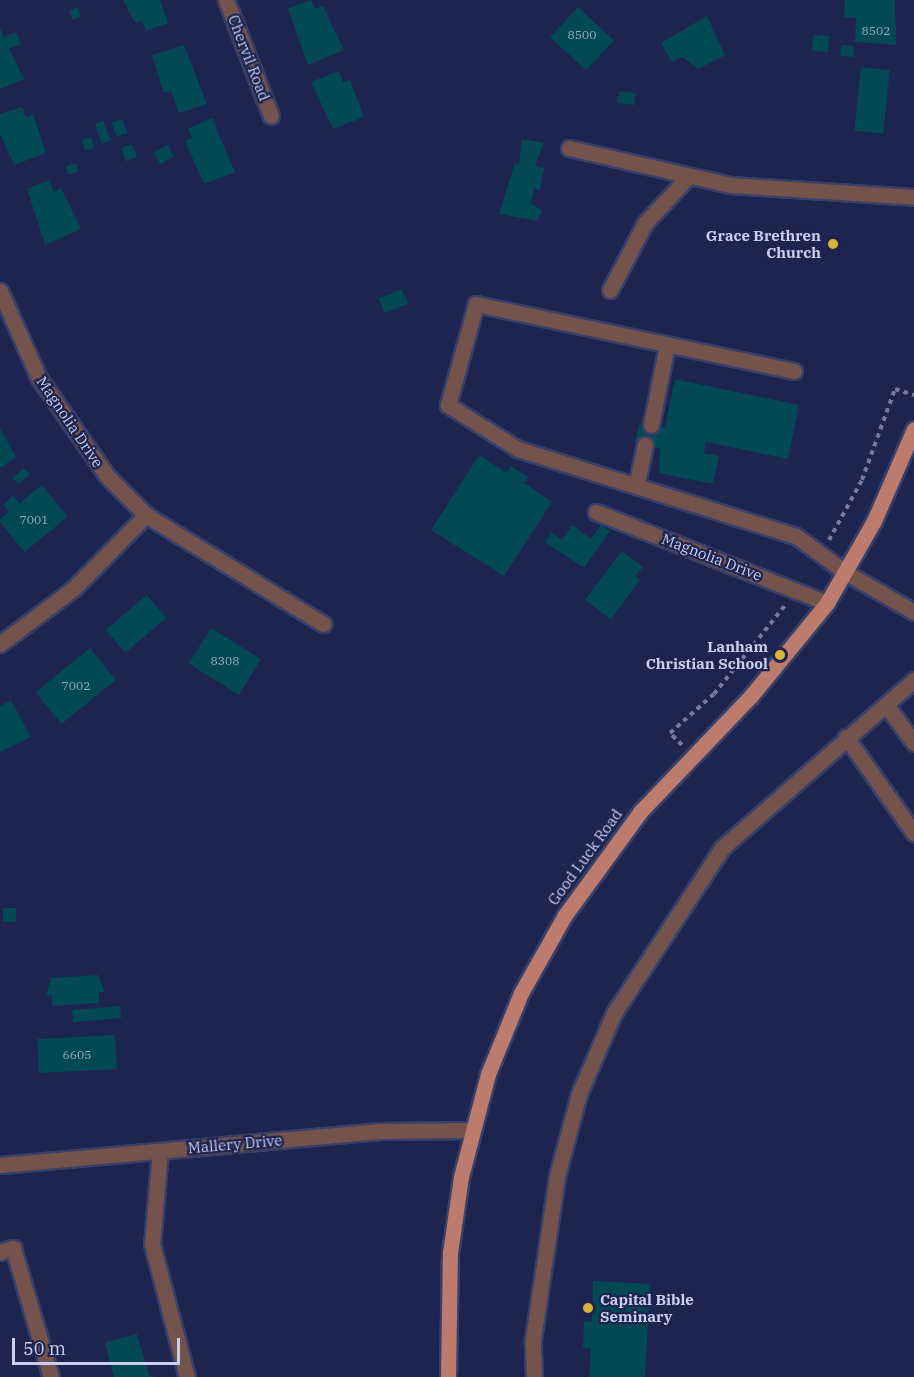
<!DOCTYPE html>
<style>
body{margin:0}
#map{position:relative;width:914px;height:1377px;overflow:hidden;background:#1d2450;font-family:"IBM Plex Serif",serif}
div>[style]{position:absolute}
.building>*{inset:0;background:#034954;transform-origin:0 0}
.path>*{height:4px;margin-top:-2px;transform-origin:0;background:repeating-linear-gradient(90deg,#747b9f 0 4.5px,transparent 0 9px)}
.roads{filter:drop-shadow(2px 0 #384069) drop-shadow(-2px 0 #384069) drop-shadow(0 2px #384069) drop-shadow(0 -2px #384069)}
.minor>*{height:15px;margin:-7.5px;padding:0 7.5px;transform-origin:7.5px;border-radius:7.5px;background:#73534c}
.major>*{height:15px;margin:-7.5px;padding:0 7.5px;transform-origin:7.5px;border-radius:7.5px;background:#bc7b6d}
.dots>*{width:16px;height:16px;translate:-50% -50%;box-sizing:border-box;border:3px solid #1d2450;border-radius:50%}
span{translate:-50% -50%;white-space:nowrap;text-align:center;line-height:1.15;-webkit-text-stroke:4.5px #1d2450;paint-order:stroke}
.number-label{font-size:12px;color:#97aec6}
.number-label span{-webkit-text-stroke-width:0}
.street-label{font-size:15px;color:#c8d0ec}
.poi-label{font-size:15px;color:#c8d0ec;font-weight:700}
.right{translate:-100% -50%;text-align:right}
.left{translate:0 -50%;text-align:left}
.scale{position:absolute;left:12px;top:1338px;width:168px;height:27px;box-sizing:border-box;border:3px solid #c8d0ec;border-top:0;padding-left:8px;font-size:18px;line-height:21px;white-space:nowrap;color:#c8d0ec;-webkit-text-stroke:4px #1d2450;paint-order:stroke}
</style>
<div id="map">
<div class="building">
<i style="clip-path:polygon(123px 0,160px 0,168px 23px,146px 31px,142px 20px,135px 23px)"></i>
<i style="clip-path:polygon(311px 0,315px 9px,323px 6px,344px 50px,308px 65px,288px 8px)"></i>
<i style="clip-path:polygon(845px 0,895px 0,896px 45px,855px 42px,856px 18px,844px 17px)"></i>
<i style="clip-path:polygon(78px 7px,81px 17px,73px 20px,69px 11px)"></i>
<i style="left:578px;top:7px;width:49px;height:41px;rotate:43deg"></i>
<i style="clip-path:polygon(707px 16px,725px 55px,698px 69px,682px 57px,672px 62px,661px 43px)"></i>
<i style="clip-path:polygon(0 28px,4px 37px,16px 32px,21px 44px,9px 49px,24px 79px,0 89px)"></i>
<i style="left:813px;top:35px;width:16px;height:16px;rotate:4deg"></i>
<i style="clip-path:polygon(184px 45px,207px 104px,179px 113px,171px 91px,164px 93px,152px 55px)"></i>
<i style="left:841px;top:45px;width:13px;height:11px;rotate:4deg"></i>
<i style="left:861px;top:67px;width:29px;height:64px;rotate:6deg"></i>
<i style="clip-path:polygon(339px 71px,343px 82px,350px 80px,364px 117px,333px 129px,311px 82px)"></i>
<i style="left:619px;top:91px;width:17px;height:12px;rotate:7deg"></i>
<i style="clip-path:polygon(22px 107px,26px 117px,33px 114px,46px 153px,14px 165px,0 134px,0 114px)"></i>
<i style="clip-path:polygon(212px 118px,235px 172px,204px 184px,185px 141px,192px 138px,188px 129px)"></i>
<i style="left:122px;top:119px;width:15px;height:11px;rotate:70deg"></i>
<i style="clip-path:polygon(103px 121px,111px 140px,102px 144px,95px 124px)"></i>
<i style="left:91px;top:137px;width:12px;height:9px;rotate:76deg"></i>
<i style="clip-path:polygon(522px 139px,544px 143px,535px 166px,544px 168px,540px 190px,534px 188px,531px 203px,542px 211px,537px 221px,499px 214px,515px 163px,519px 164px)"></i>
<i style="left:132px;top:144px;width:14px;height:12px;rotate:69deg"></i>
<i style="left:168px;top:145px;width:13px;height:16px;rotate:63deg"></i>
<i style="left:76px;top:163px;width:9px;height:11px;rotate:72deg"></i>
<i style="clip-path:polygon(49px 180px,54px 192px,61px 188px,81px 229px,45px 245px,27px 189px)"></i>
<i style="left:402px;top:289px;width:16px;height:25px;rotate:68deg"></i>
<i style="clip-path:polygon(675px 379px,799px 405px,788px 459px,706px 442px,704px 453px,719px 456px,713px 484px,659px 473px,660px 448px,635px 443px,639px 423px,665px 428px)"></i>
<i style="clip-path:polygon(0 428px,16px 457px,0 468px)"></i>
<i style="clip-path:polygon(479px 455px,507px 473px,511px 466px,528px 477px,524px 483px,552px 502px,504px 576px,431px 530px)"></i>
<i style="left:24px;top:468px;width:9px;height:15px;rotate:49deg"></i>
<i style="left:42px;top:485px;width:41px;height:56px;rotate:51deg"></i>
<i style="left:13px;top:496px;width:11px;height:13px;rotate:49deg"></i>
<i style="clip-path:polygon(572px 525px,591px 539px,601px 525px,610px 531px,584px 568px,545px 542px,551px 532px,562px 540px)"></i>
<i style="clip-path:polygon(622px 551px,643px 567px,635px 576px,640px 580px,611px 619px,585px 600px)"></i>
<i style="left:147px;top:595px;width:30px;height:54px;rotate:50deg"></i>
<i style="left:211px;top:628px;width:59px;height:42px;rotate:32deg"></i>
<i style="left:90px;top:648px;width:41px;height:70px;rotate:51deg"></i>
<i style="clip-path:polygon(11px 700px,31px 737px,0 752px,0 706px)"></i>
<i style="left:3px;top:908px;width:13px;height:14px"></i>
<i style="clip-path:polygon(98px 975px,105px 992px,99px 992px,99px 1003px,52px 1006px,52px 995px,46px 996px,51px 978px)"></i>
<i style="left:120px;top:1006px;width:12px;height:48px;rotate:85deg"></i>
<i style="left:115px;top:1035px;width:34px;height:78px;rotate:87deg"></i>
<i style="clip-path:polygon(593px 1281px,650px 1284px,645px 1377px,589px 1377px,591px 1348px,583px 1348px,584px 1321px,592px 1322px)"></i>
<i style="clip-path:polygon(137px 1334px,149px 1375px,156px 1377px,114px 1377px,105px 1342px)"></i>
</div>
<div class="path">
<i style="left:829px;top:540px;width:68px;rotate:-61.2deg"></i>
<i style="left:862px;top:480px;width:97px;rotate:-70.1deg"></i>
<i style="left:895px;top:389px;width:20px;rotate:18deg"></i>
<i style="left:682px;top:745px;width:17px;rotate:-135deg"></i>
<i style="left:670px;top:733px;width:59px;rotate:-41.6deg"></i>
<i style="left:714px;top:694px;width:115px;rotate:-51.3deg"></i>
</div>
<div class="roads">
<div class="minor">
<i style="left:226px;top:0;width:124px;rotate:68.8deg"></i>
<i style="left:569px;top:148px;width:165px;rotate:12.9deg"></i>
<i style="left:730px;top:185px;width:184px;rotate:3.7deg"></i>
<i style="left:610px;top:290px;width:76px;rotate:-62.4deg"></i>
<i style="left:645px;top:223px;width:63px;rotate:-46.9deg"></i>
<i style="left:0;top:291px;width:95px;rotate:65.9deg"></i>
<i style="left:39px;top:378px;width:119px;rotate:55.2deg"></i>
<i style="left:107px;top:476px;width:55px;rotate:45deg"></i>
<i style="left:146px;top:515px;width:208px;rotate:31.6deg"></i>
<i style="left:794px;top:371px;width:325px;rotate:-168.1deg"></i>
<i style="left:476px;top:304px;width:105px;rotate:105.5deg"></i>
<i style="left:448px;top:405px;width:83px;rotate:32.2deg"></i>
<i style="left:518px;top:449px;width:291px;rotate:17.4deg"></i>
<i style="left:796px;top:536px;width:61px;rotate:36.3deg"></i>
<i style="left:845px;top:572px;width:80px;rotate:30.1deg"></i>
<i style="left:651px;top:425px;width:82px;rotate:-78.7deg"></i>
<i style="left:637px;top:482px;width:38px;rotate:-78deg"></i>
<i style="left:596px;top:512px;width:248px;rotate:21.5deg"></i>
<i style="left:0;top:644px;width:93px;rotate:-37.1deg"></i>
<i style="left:74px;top:588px;width:103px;rotate:-45.4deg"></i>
<i style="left:886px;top:705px;width:47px;rotate:53.6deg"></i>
<i style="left:846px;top:737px;width:118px;rotate:54.7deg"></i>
<i style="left:160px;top:1151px;width:93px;rotate:94.9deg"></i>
<i style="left:152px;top:1244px;width:138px;rotate:75.3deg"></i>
<i style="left:0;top:1165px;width:382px;rotate:-5.1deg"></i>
<i style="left:380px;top:1131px;width:91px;rotate:-0.6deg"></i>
<i style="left:0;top:1252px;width:14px;rotate:-17deg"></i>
<i style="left:13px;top:1248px;width:134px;rotate:73.6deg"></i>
<i style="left:534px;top:1377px;width:38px;rotate:-92deg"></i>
<i style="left:533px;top:1339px;width:165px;rotate:-81.6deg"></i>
<i style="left:557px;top:1176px;width:85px;rotate:-75deg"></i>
<i style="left:579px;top:1094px;width:88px;rotate:-66.6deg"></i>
<i style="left:614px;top:1013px;width:197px;rotate:-56.8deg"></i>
<i style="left:722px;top:848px;width:255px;rotate:-41.2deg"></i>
</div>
<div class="major">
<i style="left:448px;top:1377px;width:124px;rotate:-89.1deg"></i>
<i style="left:450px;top:1253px;width:77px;rotate:-81.8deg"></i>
<i style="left:461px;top:1177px;width:106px;rotate:-75.3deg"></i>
<i style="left:488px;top:1074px;width:87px;rotate:-67.8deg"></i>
<i style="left:521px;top:993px;width:90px;rotate:-60.6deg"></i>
<i style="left:565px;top:915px;width:127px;rotate:-53.9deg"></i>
<i style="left:640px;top:812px;width:161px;rotate:-46.3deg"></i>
<i style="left:751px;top:696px;width:120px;rotate:-50.7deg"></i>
<i style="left:827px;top:603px;width:95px;rotate:-60.2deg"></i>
<i style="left:874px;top:521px;width:100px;rotate:-66.5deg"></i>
</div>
</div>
<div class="dots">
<i style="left:833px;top:244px;background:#d7b434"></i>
<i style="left:780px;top:655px;background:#d7b434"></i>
<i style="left:588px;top:1308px;background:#d7b434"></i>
</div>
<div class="number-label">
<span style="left:876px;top:31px">8502</span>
<span style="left:582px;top:35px">8500</span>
<span style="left:34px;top:520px">7001</span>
<span style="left:225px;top:661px">8308</span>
<span style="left:76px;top:686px">7002</span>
<span style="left:77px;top:1055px">6605</span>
</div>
<div class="street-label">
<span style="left:249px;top:58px;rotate:69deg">Chervil Road</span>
<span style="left:70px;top:422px;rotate:56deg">Magnolia Drive</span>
<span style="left:712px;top:557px;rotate:21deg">Magnolia Drive</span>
<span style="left:585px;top:857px;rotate:-54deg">Good Luck Road</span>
<span style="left:235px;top:1144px;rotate:-5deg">Mallery Drive</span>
</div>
<div class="poi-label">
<span class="right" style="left:821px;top:244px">Grace Brethren<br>Church</span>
<span class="right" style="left:768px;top:655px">Lanham<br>Christian School</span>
<span class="left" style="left:600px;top:1308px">Capital Bible<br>Seminary</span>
</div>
<div class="scale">50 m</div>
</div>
